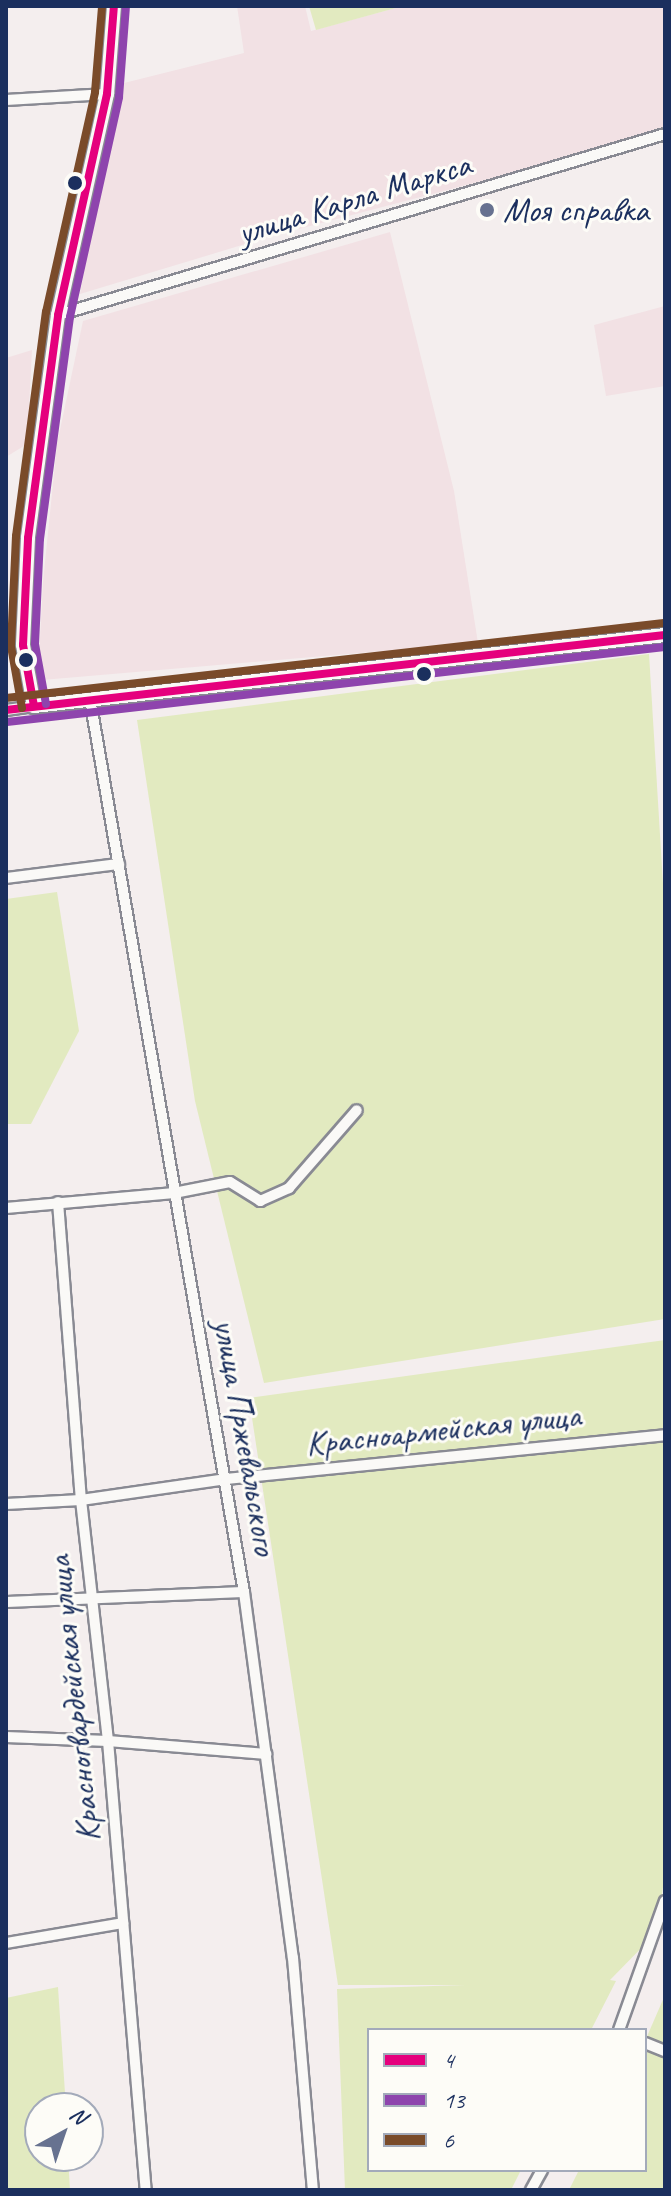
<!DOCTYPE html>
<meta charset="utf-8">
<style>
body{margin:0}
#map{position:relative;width:671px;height:2196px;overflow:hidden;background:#f4eeee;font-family:Caveat,sans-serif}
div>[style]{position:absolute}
.built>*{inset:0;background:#f2e1e4}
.green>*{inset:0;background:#e2eac0}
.roads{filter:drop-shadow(2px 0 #898a93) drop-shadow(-2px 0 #898a93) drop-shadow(0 2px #898a93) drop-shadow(0 -2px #898a93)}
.street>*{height:10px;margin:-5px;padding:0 5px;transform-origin:5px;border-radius:5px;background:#faf9f7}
.secondary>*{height:14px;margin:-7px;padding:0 7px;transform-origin:7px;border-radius:7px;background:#faf9f7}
.bus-1>*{height:8px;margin:-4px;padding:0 4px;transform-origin:4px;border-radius:4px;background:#e5007d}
.bus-2>*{height:8px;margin:-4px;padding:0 4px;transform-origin:4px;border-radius:4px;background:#8e44ad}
.bus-3>*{height:8px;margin:-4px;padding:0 4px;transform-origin:4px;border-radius:4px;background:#7a4b2a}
.dots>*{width:22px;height:22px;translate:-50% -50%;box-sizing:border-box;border:4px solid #fdfcf7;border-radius:50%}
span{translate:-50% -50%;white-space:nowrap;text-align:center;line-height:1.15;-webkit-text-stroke:6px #fdfcf7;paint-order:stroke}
.street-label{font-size:34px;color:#1b2f5e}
.poi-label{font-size:34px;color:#1b2f5e}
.left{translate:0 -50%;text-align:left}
.frame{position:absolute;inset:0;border:8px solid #1b2f5e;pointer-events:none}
.legend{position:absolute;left:367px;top:2028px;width:280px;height:144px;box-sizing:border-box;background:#fdfcf7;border:2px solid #a3aaba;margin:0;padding:10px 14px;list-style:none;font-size:24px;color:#1b2f5e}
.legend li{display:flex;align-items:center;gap:16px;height:40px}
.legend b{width:40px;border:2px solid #a3aaba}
.north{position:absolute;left:24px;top:2092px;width:80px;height:80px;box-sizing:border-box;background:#fdfcf7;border:2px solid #a3aaba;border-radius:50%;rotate:40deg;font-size:22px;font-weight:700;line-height:32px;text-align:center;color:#1b2f5e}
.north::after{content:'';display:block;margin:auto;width:28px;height:36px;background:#677290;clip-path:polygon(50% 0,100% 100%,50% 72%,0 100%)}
</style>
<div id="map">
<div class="built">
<i style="clip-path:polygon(237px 6px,305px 6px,311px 31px,403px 6px,665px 6px,665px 133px,272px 236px,80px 294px,116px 85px,244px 53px)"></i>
<i style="clip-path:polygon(390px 232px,454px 491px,478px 643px,42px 680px,39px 657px,43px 582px,57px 444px,83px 321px)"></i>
<i style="clip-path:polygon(665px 306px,665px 386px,606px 396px,594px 325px)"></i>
<i style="clip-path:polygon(32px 350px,27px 444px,6px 457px,6px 358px)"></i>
</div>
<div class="green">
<i style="clip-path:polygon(309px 6px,403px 6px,316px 30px)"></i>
<i style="clip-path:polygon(649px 654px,665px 917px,665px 1319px,264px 1383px,195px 1101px,137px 720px)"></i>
<i style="clip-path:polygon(57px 892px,79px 1031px,31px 1124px,6px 1124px,6px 899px)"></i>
<i style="clip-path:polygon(665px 1340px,665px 1872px,657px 1932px,610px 1980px,616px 1981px,591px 2030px,369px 2030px,369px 2170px,521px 2170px,511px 2190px,345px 2190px,337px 1989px,465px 1985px,338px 1985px,249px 1398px)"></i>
<i style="clip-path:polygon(58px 1987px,66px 2108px,40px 2108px,40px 2156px,68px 2156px,70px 2190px,6px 2190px,6px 1998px)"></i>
<i style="clip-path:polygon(665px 1995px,665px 2190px,569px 2190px,579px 2170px,645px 2170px,645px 2041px)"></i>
</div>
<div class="roads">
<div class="street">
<i style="left:6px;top:100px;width:101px;rotate:-3.4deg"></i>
<i style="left:58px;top:315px;width:633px;rotate:-16.6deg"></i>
<i style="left:90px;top:699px;width:906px;rotate:80.22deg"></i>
<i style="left:244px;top:1592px;width:369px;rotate:82.4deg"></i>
<i style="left:293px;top:1958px;width:233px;rotate:85.1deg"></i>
<i style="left:6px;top:710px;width:28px;rotate:-8deg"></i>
<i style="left:6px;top:878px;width:114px;rotate:-7.1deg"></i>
<i style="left:58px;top:1202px;width:299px;rotate:85.6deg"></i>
<i style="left:81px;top:1500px;width:243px;rotate:83.6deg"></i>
<i style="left:108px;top:1741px;width:451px;rotate:85.2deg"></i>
<i style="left:6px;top:1208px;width:169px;rotate:-5.1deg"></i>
<i style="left:174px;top:1193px;width:57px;rotate:-11.1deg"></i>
<i style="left:230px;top:1182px;width:36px;rotate:32deg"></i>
<i style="left:260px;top:1201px;width:32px;rotate:-24deg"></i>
<i style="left:289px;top:1188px;width:103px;rotate:-48.9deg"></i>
<i style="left:6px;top:1504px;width:75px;rotate:-3.1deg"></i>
<i style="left:81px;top:1500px;width:147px;rotate:-8.2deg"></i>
<i style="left:226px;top:1479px;width:441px;rotate:-5.7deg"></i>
<i style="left:6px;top:1602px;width:238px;rotate:-2.4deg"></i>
<i style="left:6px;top:1737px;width:102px;rotate:2.2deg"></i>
<i style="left:108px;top:1741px;width:159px;rotate:4.7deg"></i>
<i style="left:6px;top:1943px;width:119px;rotate:-9.7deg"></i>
<i style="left:619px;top:2030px;width:137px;rotate:-70.4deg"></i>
<i style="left:645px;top:2043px;width:22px;rotate:22deg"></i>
<i style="left:531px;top:2190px;width:23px;rotate:-61deg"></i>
</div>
<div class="secondary">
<i style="left:114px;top:6px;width:88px;rotate:94.5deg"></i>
<i style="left:107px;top:94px;width:226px;rotate:102.5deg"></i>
<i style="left:58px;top:315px;width:225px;rotate:97.7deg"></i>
<i style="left:28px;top:538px;width:107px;rotate:92.7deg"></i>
<i style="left:23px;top:645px;width:62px;rotate:79.8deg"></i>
<i style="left:34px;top:706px;width:635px;rotate:-6.42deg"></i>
</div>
</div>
<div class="bus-1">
<i style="left:34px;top:706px;width:62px;rotate:-100.2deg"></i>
<i style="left:23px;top:645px;width:107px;rotate:-87.3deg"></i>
<i style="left:28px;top:538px;width:225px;rotate:-82.3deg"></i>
<i style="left:58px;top:315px;width:226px;rotate:-77.5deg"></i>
<i style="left:107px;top:94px;width:88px;rotate:-85.5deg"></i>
<i style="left:6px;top:710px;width:663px;rotate:-6.49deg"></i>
</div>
<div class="bus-2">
<i style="left:46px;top:704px;width:61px;rotate:-100.4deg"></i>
<i style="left:35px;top:644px;width:105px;rotate:-87.3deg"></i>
<i style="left:40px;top:539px;width:224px;rotate:-82.3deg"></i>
<i style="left:70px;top:317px;width:225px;rotate:-77.4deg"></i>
<i style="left:119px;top:97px;width:90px;rotate:-85.6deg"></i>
<i style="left:7px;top:722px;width:662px;rotate:-6.5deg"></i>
</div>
<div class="bus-3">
<i style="left:6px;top:698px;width:662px;rotate:-6.5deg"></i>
<i style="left:22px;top:708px;width:63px;rotate:-100.1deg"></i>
<i style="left:11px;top:646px;width:110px;rotate:-87.4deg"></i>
<i style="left:16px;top:536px;width:226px;rotate:-82.4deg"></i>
<i style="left:46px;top:312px;width:225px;rotate:-77.4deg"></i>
<i style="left:95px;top:92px;width:86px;rotate:-85.3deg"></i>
</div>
<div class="dots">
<i style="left:75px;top:183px;background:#1b2f5e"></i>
<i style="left:487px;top:210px;background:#677290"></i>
<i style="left:26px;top:660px;background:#1b2f5e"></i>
<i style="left:424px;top:674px;background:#1b2f5e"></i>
</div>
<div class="street-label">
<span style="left:354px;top:198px;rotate:-17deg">улица Карла Маркса</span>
<span style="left:443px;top:1429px;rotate:-6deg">Красноармейская улица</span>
<span style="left:246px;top:1437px;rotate:80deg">улица Пржевальского</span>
<span style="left:73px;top:1699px;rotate:-96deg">Красногвардейская улица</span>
</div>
<div class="poi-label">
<span class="left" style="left:503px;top:210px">Моя справка</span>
</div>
<div class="frame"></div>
<ul class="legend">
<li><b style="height:10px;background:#e5007d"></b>4</li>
<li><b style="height:10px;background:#8e44ad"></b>13</li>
<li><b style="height:10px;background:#7a4b2a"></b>6</li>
</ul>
<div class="north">N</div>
</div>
